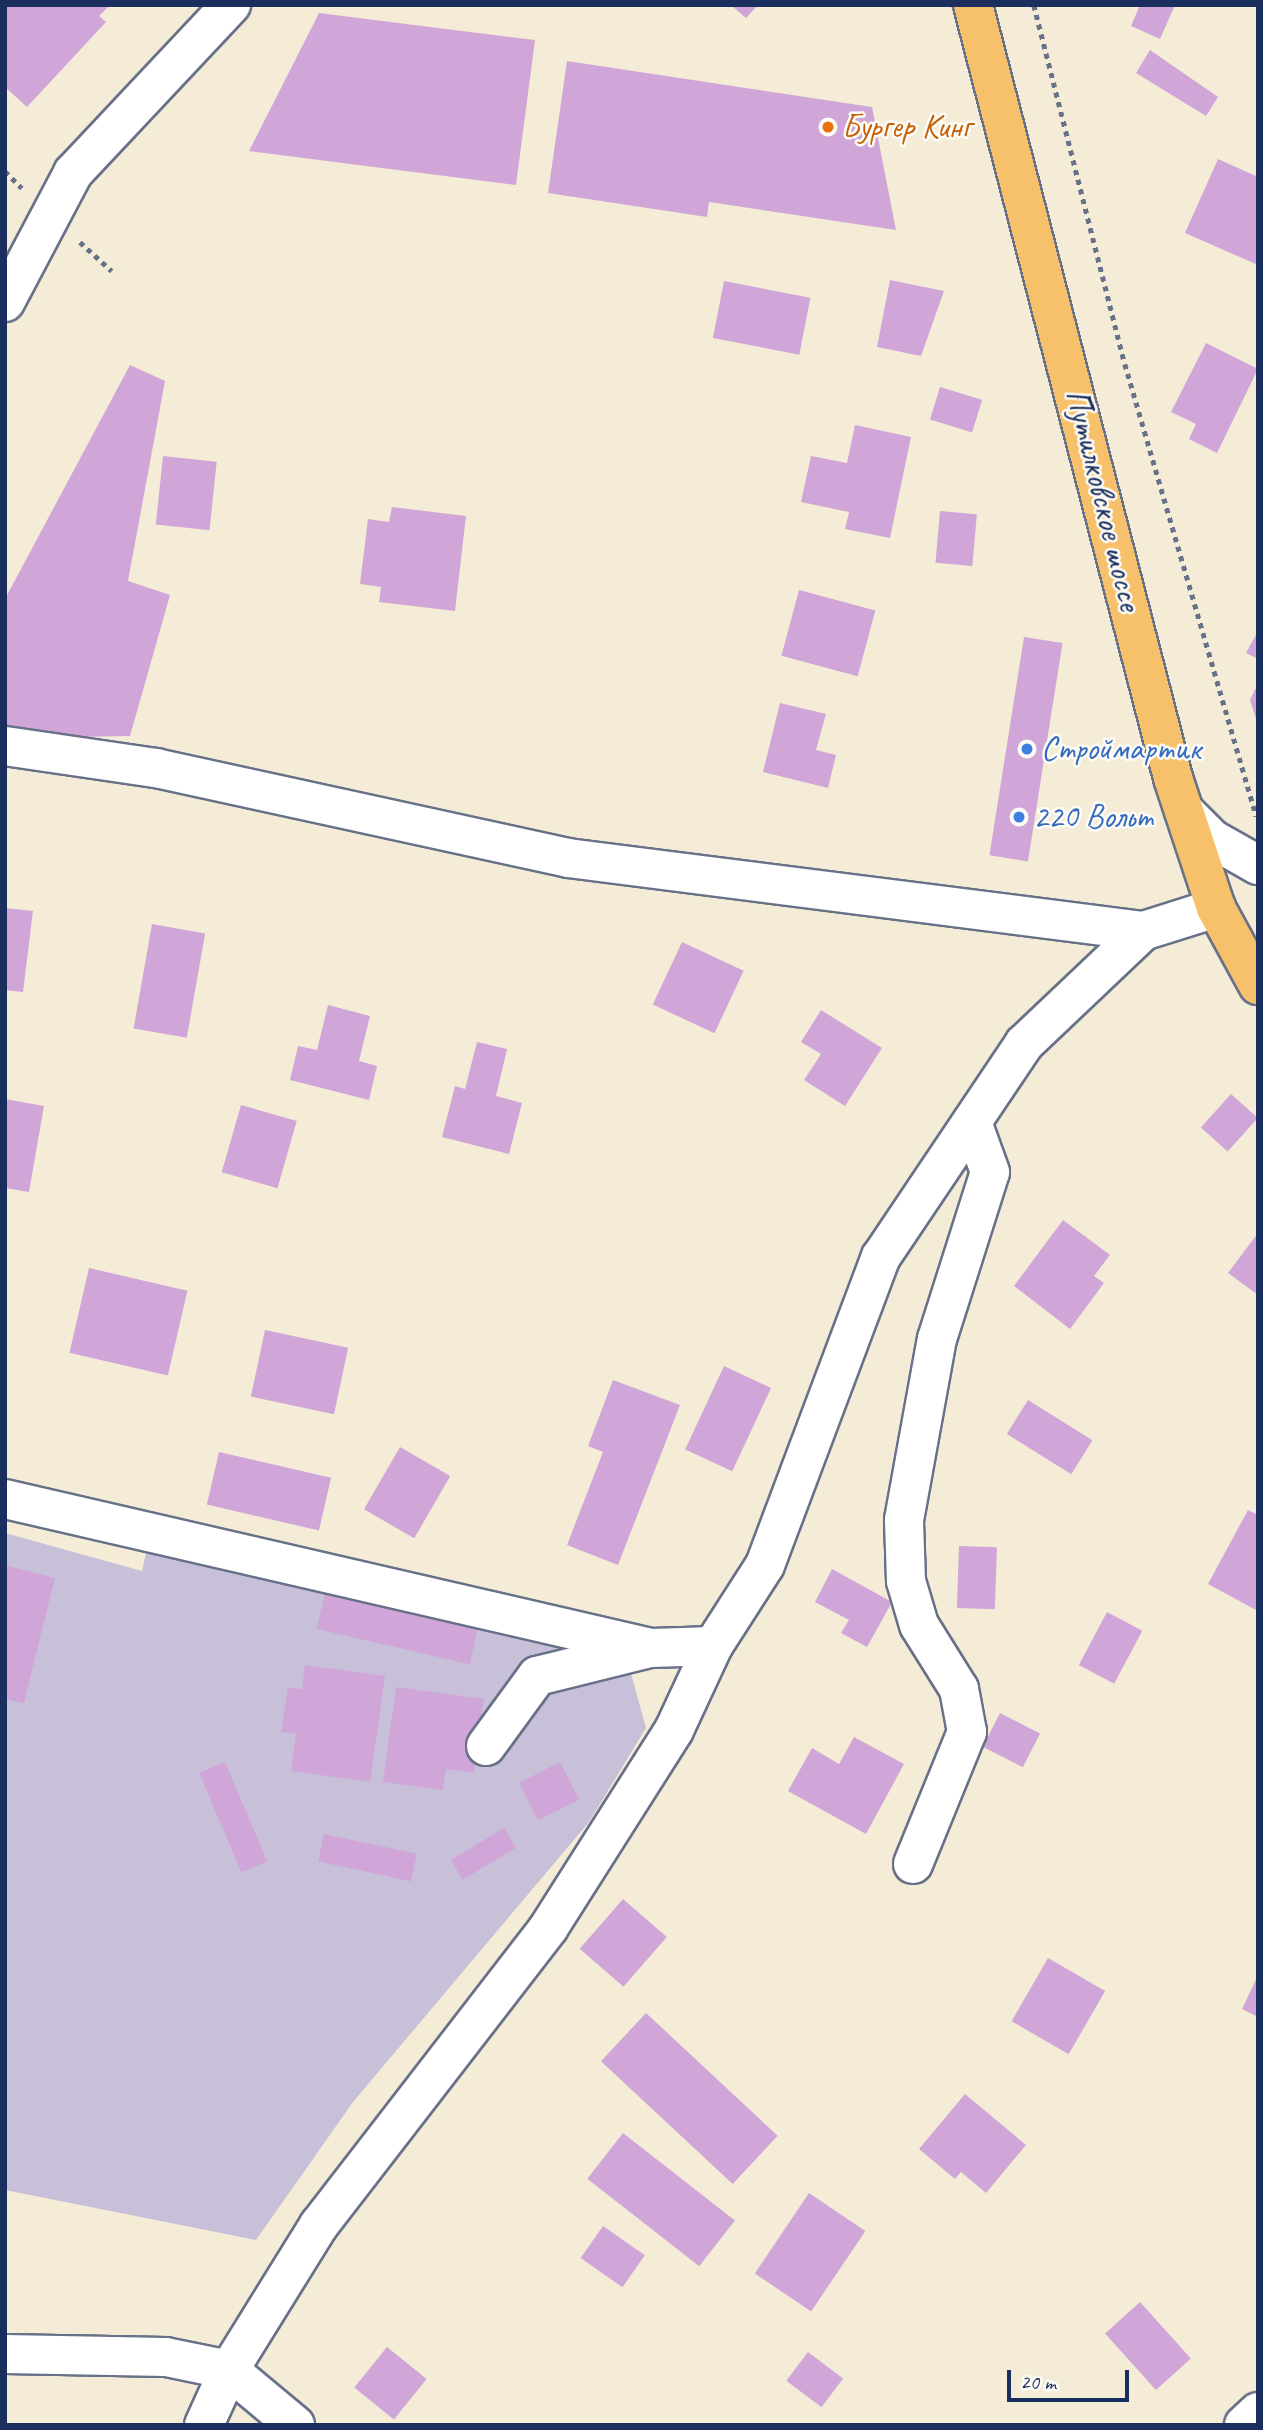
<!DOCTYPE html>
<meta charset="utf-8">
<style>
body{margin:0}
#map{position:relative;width:1263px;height:2430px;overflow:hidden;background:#f4ecd6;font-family:Caveat,sans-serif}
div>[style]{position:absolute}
.industrial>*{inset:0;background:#c8bfd8}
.building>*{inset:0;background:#d0a6d8;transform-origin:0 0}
.path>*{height:4.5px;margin-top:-2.25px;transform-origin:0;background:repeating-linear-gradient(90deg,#677188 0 5px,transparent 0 10px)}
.roads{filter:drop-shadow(2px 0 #677188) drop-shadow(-2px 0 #677188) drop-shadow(0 2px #677188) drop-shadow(0 -2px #677188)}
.minor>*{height:38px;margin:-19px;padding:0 19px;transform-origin:19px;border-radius:19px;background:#fff}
.major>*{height:38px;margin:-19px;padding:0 19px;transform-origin:19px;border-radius:19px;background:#f7c06b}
.dots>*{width:19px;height:19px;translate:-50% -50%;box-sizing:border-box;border:4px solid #fdfcf7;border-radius:50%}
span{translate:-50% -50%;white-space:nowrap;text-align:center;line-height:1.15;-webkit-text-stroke:5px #fdfcf7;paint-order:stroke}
.food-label{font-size:33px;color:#c56008}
.left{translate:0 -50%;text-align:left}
.street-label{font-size:33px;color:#1b2f5e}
.shop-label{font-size:33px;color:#366cbe}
.frame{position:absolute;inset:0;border:7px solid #1b2f5e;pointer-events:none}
.scale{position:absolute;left:1007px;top:2370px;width:122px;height:32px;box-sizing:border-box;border:4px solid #1b2f5e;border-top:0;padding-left:9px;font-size:21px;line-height:24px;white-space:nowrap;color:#1b2f5e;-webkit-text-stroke:5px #fdfcf7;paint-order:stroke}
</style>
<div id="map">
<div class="industrial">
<i style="clip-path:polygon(5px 1533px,142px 1571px,147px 1549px,627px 1659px,646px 1728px,589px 1822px,353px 2102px,256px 2240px,5px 2190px)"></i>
</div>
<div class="building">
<i style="clip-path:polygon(5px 5px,110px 5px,99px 16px,106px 22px,27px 107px,5px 87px)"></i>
<i style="clip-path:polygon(731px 5px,758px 5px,746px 18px)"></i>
<i style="clip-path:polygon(1140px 5px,1175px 5px,1160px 39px,1131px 26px)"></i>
<i style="clip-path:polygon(319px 13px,535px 40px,516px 185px,249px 151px)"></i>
<i style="clip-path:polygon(1150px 50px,1218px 97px,1206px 116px,1136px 73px)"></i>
<i style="clip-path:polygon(567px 61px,872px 107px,896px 230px,709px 202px,707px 217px,548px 193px)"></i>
<i style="clip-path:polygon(1218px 159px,1258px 177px,1258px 265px,1185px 233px)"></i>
<i style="clip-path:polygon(890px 280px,944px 291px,921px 356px,877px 347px)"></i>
<i style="left:724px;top:281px;width:88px;height:58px;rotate:11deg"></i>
<i style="clip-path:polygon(1206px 343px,1258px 369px,1217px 453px,1189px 439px,1196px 424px,1171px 412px)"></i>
<i style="clip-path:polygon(130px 365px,165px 381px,128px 581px,170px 595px,130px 736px,24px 738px,5px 728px,5px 599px)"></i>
<i style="left:940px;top:387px;width:44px;height:34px;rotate:17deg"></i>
<i style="clip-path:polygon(855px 425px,911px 437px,890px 538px,845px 529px,849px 512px,801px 502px,811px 456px,847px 463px)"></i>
<i style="left:163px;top:456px;width:54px;height:69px;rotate:6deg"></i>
<i style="clip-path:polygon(392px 507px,466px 516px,455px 611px,379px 602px,381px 587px,360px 584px,368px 519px,389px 522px)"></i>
<i style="left:940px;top:511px;width:37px;height:52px;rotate:5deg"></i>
<i style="left:799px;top:590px;width:79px;height:68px;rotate:15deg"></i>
<i style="clip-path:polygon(1258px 631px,1258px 659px,1246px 653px)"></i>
<i style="left:1024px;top:637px;width:39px;height:221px;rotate:9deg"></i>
<i style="clip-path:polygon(1255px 689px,1258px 690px,1257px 722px,1250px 700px)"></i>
<i style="clip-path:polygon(780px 703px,826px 714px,816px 750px,836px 755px,828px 788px,763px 772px)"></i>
<i style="clip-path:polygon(5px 908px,33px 911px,23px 992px,5px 990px)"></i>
<i style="left:152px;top:924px;width:54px;height:106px;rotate:10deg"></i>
<i style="left:682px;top:942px;width:68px;height:69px;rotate:25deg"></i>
<i style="clip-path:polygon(328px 1005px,370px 1016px,359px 1061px,377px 1066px,369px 1100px,290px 1080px,298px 1046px,317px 1050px)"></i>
<i style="clip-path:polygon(821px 1010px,882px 1048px,845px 1106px,804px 1080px,821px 1054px,801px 1042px)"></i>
<i style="clip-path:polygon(477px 1042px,507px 1049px,496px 1096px,522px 1103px,509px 1154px,442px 1137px,455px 1086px,465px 1089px)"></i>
<i style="left:1231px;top:1094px;width:36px;height:45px;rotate:42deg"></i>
<i style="clip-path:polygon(5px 1099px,44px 1106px,29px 1192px,5px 1188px)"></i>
<i style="left:241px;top:1105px;width:58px;height:70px;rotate:16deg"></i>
<i style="clip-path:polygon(1063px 1220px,1110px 1255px,1094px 1276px,1104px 1283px,1070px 1329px,1014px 1286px)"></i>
<i style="clip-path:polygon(1258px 1233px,1258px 1295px,1228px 1273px)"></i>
<i style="left:89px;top:1268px;width:101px;height:87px;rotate:13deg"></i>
<i style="left:265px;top:1330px;width:85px;height:68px;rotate:12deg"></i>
<i style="left:724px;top:1366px;width:52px;height:92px;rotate:25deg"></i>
<i style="clip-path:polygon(613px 1380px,680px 1405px,618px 1565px,567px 1545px,603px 1452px,588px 1446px)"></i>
<i style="left:1028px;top:1400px;width:76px;height:40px;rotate:32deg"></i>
<i style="left:400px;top:1447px;width:58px;height:72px;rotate:30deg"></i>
<i style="left:219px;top:1452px;width:115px;height:54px;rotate:13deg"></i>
<i style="clip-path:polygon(1248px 1510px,1258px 1515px,1258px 1611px,1208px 1584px)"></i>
<i style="left:959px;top:1546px;width:38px;height:62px;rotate:2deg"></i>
<i style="clip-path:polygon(5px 1565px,55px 1578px,24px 1703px,5px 1699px)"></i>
<i style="clip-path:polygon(832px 1569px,892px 1602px,867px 1647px,841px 1633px,849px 1620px,815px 1602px)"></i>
<i style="left:326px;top:1589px;width:157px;height:41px;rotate:13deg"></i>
<i style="left:1107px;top:1612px;width:40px;height:60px;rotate:28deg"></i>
<i style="clip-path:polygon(305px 1665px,385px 1676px,370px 1782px,291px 1771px,296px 1734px,281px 1732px,288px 1688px,302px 1689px)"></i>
<i style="clip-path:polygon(396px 1687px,484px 1699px,474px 1773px,446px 1769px,443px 1790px,383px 1782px)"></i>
<i style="left:1000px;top:1713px;width:45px;height:38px;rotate:27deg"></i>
<i style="clip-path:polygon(854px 1737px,904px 1764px,866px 1834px,788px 1791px,812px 1748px,839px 1764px)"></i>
<i style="left:225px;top:1762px;width:108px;height:28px;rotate:67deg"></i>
<i style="left:560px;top:1762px;width:42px;height:46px;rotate:63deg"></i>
<i style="left:504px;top:1828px;width:23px;height:62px;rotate:59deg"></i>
<i style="left:324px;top:1834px;width:95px;height:28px;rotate:12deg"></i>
<i style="left:623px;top:1899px;width:58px;height:66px;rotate:41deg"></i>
<i style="left:1048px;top:1958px;width:66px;height:73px;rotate:30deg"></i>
<i style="clip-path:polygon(1258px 1975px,1258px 2017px,1242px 2009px)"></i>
<i style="left:646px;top:2013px;width:180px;height:66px;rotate:43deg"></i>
<i style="clip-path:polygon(965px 2094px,1026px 2145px,986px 2193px,961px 2172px,955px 2179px,919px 2149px)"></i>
<i style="left:623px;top:2133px;width:142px;height:58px;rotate:38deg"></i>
<i style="left:809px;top:2193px;width:68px;height:97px;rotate:34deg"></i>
<i style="left:603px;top:2226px;width:51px;height:39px;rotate:35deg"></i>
<i style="left:1140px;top:2302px;width:76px;height:47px;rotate:48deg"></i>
<i style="left:387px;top:2347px;width:51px;height:52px;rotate:39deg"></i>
<i style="left:808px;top:2352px;width:44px;height:36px;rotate:37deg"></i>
</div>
<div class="path">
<i style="left:1034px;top:5px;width:370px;rotate:75.8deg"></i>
<i style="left:1125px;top:364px;width:471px;rotate:73.8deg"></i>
<i style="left:5px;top:171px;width:24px;rotate:45deg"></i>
<i style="left:80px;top:242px;width:43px;rotate:42.2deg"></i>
</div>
<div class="roads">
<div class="minor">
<i style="left:5px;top:302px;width:146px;rotate:-62.2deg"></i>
<i style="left:73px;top:173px;width:231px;rotate:-46.8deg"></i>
<i style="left:5px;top:746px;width:153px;rotate:8.3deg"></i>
<i style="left:156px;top:768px;width:422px;rotate:12.3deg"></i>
<i style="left:568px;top:858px;width:580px;rotate:7.24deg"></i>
<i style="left:1143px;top:931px;width:77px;rotate:-17.5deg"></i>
<i style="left:1184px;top:811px;width:40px;rotate:45deg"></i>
<i style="left:1212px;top:839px;width:53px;rotate:29.5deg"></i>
<i style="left:5px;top:1499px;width:663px;rotate:12.99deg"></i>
<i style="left:651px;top:1648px;width:62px;rotate:-1.8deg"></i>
<i style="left:486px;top:1746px;width:87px;rotate:-53.9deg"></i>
<i style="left:537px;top:1676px;width:112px;rotate:-13.9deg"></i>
<i style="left:913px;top:1864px;width:143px;rotate:-67.8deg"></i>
<i style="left:967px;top:1732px;width:44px;rotate:-100.5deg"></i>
<i style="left:959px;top:1689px;width:75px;rotate:-122deg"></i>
<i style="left:919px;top:1625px;width:46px;rotate:-106.5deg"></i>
<i style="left:906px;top:1581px;width:61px;rotate:-91.9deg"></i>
<i style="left:904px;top:1520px;width:184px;rotate:-79.7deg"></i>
<i style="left:937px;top:1339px;width:175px;rotate:-72.4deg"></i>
<i style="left:990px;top:1172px;width:53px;rotate:-109.8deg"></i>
<i style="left:5px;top:2354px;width:161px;rotate:1.1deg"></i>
<i style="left:166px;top:2357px;width:64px;rotate:11.7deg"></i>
<i style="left:229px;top:2370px;width:86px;rotate:39.8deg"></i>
<i style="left:204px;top:2425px;width:60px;rotate:-65.6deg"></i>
<i style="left:229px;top:2370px;width:171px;rotate:-58.2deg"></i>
<i style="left:319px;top:2225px;width:376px;rotate:-52.3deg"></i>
<i style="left:549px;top:1927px;width:233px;rotate:-57.6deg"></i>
<i style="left:674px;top:1730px;width:93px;rotate:-65.1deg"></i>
<i style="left:713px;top:1646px;width:96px;rotate:-57.3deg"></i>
<i style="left:765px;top:1565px;width:329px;rotate:-69.4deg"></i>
<i style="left:881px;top:1257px;width:257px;rotate:-56.1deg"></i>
<i style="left:1024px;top:1044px;width:164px;rotate:-43.5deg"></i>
<i style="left:1244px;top:2425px;width:19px;rotate:-43deg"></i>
</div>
<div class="major">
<i style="left:973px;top:5px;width:798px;rotate:75.49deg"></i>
<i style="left:1173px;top:778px;width:137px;rotate:71.7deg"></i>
<i style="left:1216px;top:908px;width:88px;rotate:61.4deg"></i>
</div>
</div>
<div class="dots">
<i style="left:828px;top:127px;background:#e8710a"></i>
<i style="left:1027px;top:749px;background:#3f7fe0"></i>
<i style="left:1019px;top:817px;background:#3f7fe0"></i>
</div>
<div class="food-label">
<span class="left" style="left:842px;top:127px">Бургер Кинг</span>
</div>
<div class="street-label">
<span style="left:1103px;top:500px;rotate:76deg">Путилковское шоссе</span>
</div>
<div class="shop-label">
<span class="left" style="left:1041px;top:749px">Строймартик</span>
<span class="left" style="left:1033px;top:817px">220 Вольт</span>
</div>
<div class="frame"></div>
<div class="scale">20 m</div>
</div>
